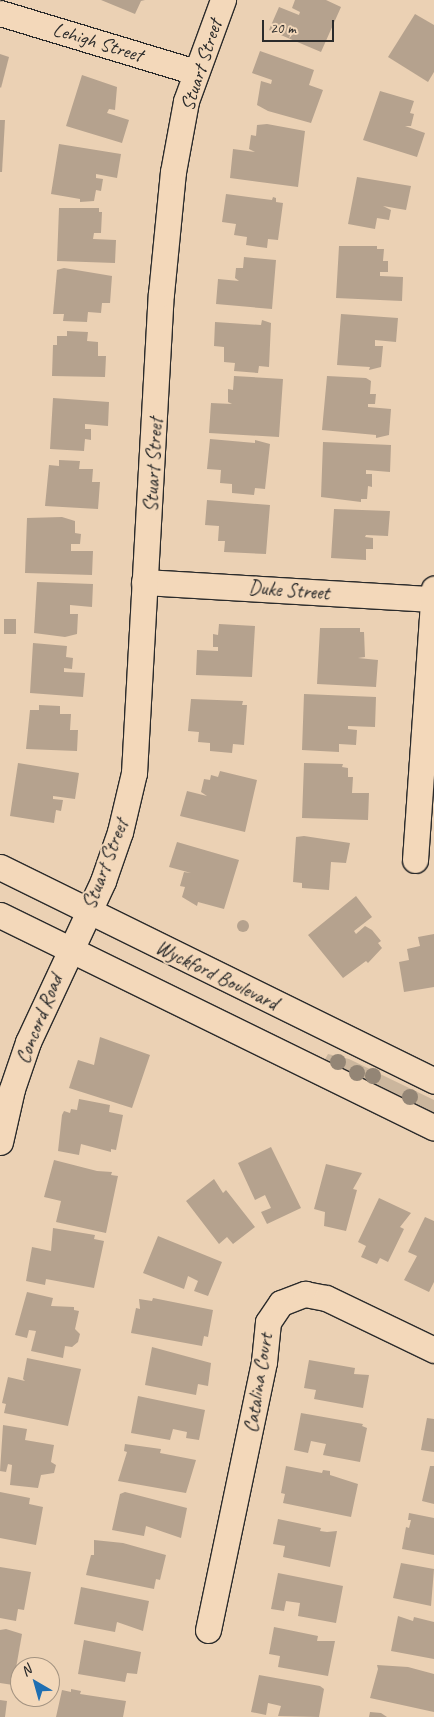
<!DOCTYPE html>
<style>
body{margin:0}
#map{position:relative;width:434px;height:1717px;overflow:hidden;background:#ebd1b4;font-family:Caveat,sans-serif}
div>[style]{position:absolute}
.green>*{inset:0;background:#cbb69d}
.building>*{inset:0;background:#b5a28e;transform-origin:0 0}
.round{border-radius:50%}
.roads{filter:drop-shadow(1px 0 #2b2b2b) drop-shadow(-1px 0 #2b2b2b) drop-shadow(0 1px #2b2b2b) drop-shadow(0 -1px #2b2b2b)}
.minor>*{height:25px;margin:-12.5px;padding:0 12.5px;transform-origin:12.5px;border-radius:12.5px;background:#f3d8ba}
.trees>*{width:16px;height:16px;margin:-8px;border-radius:50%;background:#938575}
span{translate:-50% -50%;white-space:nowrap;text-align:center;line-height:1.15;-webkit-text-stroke:4.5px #f3d8ba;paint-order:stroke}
.street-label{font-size:20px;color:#2b2b2b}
.north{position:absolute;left:10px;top:1657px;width:50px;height:50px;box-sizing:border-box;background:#f3d8ba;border:1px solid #a39381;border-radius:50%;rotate:322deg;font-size:14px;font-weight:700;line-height:20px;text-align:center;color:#2b2b2b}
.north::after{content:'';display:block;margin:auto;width:18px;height:22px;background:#1f6fb2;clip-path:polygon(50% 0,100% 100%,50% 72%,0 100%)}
.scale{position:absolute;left:262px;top:20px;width:72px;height:22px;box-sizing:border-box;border:2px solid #2b2b2b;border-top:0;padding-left:6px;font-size:15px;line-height:18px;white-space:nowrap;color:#2b2b2b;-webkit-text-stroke:4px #f3d8ba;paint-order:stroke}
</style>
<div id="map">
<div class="green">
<i style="clip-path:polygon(328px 1054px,349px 1059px,434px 1100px,434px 1117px,323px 1063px)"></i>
</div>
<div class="building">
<i style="clip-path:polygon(101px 0,145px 0,141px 1px,135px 14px)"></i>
<i style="clip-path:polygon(295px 0,326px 0,341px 7px,321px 52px,269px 30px,279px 7px,299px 15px,300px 12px,292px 8px)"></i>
<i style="clip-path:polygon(415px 14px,434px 25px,434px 72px,428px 82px,388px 57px)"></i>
<i style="clip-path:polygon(260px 51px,314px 70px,309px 85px,323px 90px,311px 123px,268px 111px,257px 105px,261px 81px,271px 84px,272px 80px,252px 73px)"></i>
<i style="clip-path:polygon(0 54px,9px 57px,1px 88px,0 87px)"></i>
<i style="clip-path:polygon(82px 75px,117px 87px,115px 110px,109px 109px,107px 113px,129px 120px,122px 143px,66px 126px)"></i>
<i style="clip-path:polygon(380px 91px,414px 101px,410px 113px,414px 114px,411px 126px,405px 126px,425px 133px,417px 157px,363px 140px)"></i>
<i style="clip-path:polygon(0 120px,5px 120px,2px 172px,0 172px)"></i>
<i style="clip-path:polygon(267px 124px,305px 131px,298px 187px,230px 178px,233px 149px,255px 152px,249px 149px,251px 135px,256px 136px,257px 125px)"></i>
<i style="clip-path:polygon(59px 144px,121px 154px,117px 178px,96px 174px,96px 178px,103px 179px,101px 191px,96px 190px,94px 201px,80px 202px,80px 199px,51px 194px)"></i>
<i style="clip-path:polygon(357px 177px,411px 186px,406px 210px,383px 206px,391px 210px,389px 220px,377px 218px,375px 229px,348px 224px)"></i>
<i style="clip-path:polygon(226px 194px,272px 200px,273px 197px,276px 198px,276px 202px,283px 203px,278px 240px,268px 239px,267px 248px,246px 245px,247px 237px,234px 235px,236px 224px,222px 222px)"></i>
<i style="clip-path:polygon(59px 208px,99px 208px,99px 212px,102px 212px,101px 233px,94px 233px,93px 239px,116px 240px,115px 263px,57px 261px)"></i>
<i style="clip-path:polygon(339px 246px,377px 246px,377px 249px,384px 249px,383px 261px,388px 261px,388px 272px,380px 272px,380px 276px,403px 277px,402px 301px,336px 298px)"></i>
<i style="clip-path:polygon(244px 257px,276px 260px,272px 309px,216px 304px,218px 279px,239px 281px,235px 278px,236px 268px,243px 268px)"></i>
<i style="clip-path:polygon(64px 268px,112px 276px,110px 303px,102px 303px,101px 313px,88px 312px,87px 322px,63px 321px,64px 314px,53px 314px,57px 270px)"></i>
<i style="clip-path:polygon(341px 314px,398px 318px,396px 342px,375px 340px,375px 346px,383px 346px,381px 367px,369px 370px,370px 367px,337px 365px)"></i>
<i style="clip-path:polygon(262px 320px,271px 323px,269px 367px,259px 366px,258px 373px,234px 371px,235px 363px,224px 362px,224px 347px,214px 346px,215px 322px,261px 325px)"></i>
<i style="clip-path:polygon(67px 331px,88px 332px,87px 341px,98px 342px,98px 356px,106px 356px,105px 377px,52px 376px,53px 345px,57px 345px,57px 336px,67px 336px)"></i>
<i style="clip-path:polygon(234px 376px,283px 379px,279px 437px,209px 433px,211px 403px,232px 404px,228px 402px,228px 389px,233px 390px)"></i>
<i style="clip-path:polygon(327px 376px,366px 378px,371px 381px,370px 394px,376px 394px,375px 404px,368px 404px,368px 407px,391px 409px,389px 435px,376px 438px,376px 435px,322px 430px)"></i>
<i style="clip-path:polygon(53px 398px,109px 402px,108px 426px,85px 424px,85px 429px,91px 429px,91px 440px,85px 439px,84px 451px,50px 449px)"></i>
<i style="clip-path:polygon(210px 439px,255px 443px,255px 440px,270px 444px,265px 489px,255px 488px,254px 495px,232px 493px,232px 484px,220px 483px,221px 470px,207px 469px)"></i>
<i style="clip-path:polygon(323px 442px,391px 445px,390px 472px,366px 470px,366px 474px,372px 474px,372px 487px,368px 486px,367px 499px,361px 499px,361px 502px,321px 497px)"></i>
<i style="clip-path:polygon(59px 460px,80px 461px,79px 469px,93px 469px,92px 482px,100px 482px,98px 509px,45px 506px,49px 465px,59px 466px)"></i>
<i style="clip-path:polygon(207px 500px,270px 505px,266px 554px,224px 552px,225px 541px,218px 541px,219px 526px,205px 525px)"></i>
<i style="clip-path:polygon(334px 509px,390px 511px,388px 536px,366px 535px,365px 537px,373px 538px,373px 549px,366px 549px,366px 560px,331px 558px)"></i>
<i style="clip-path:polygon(62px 517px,75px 521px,75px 533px,81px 534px,80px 544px,71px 544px,71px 551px,93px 551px,92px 575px,25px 573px,27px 518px)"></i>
<i style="clip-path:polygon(37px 582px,93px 584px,92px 607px,70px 605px,70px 614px,78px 614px,77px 634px,65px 637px,34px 633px)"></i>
<i style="left:4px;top:619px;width:12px;height:15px"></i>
<i style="clip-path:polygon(219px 624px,255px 626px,252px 677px,196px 675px,197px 650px,218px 651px,218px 647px,213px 647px,213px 634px,218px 635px)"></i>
<i style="clip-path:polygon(320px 628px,360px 628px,360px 632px,364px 632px,365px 657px,358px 658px,378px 660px,376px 687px,317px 684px)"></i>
<i style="clip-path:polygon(33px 643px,67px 646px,66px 657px,73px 658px,72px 669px,64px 668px,64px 672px,85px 673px,83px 697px,30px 693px)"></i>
<i style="clip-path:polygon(304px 694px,376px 697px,375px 727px,348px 726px,348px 729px,357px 730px,356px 745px,339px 744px,339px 752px,302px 750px)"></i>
<i style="clip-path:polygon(191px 699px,243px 701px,242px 705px,247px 705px,244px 745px,233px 744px,232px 753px,210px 751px,210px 743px,198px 742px,199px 732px,188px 731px)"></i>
<i style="clip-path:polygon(39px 705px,60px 706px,60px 714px,71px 714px,70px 730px,78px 730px,77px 751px,26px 749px,30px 710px,39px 710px)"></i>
<i style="clip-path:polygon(18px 763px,79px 773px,75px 799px,53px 796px,53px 799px,63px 800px,61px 811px,56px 810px,54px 823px,10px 816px)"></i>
<i style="clip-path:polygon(304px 763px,343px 764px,342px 767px,348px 768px,348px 777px,353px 777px,352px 793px,369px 793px,368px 820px,302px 818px)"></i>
<i style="clip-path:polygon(220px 771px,257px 780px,245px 832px,180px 816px,187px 791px,207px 796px,201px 792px,204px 779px,210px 780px,211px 775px,218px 777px)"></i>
<i style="clip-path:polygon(304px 836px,350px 843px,346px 863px,331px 862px,329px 890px,302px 888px,302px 883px,293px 882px,296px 837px)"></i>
<i style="clip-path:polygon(177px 842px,239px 860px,224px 909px,198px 902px,197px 906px,182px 897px,185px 887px,180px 886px,184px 872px,191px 873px,169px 867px)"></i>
<i style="clip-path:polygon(356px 896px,372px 917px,354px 931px,356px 934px,365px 926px,372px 930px,381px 941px,378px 943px,382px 948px,368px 963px,366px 961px,343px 978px,308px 935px)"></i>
<i class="round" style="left:237px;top:920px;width:12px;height:12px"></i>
<i style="clip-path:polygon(434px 934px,434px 987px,404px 992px,399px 962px,409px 960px,407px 949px,420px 946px,418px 937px)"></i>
<i style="clip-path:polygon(100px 1037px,150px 1055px,132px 1108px,69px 1088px,78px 1060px,94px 1065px)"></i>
<i style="clip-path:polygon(79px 1099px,110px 1105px,109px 1112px,123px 1115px,116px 1150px,111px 1149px,111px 1152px,81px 1144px,79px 1155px,58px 1151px,62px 1115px,64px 1111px,70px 1113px,71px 1109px,77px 1110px)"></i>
<i style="clip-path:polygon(271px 1147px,301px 1208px,267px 1224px,261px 1212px,271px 1208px,265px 1195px,255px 1200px,238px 1163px)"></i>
<i style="clip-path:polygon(54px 1160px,97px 1171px,112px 1172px,111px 1175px,118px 1176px,106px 1233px,56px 1222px,61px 1201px,44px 1197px)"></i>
<i style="clip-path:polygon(326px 1164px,362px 1173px,353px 1189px,357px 1190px,346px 1231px,324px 1226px,325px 1212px,314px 1209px)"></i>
<i style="clip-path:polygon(214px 1179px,223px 1193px,226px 1190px,255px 1227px,233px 1244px,227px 1237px,219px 1244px,186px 1201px)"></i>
<i style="clip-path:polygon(379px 1198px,411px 1213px,400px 1227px,404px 1229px,388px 1262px,380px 1258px,377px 1264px,361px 1257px,366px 1246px,358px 1242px)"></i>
<i style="clip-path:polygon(425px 1217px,434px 1221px,434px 1282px,429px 1292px,404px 1280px,417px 1256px,408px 1252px)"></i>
<i style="clip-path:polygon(53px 1228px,95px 1235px,94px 1239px,104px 1241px,94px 1288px,46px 1279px,45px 1285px,26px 1281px,32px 1247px,51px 1251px)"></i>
<i style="clip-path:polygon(158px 1236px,222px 1262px,208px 1296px,194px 1291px,198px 1281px,188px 1276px,184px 1289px,143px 1273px)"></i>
<i style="clip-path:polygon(27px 1292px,53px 1298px,51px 1306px,74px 1307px,74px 1310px,79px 1311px,75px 1329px,80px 1334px,78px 1342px,72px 1347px,65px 1346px,63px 1358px,31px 1351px,36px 1331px,29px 1330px,27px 1338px,15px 1335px)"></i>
<i style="clip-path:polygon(153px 1298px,213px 1310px,208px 1337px,204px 1336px,202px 1346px,131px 1333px,136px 1308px,140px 1309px,139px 1299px,152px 1301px)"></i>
<i style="clip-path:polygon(152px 1347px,211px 1363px,208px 1386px,198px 1384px,196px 1395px,145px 1385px)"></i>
<i style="clip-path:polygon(27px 1358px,81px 1369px,68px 1426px,4px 1413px,6px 1404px,2px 1403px,8px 1377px,25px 1381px,23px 1379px)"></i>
<i style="clip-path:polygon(309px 1360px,355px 1368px,354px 1374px,369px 1375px,363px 1408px,314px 1399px,316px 1390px,304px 1388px)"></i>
<i style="clip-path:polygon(138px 1396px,205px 1410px,199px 1440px,186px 1438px,187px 1432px,173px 1429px,170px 1440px,131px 1433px)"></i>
<i style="clip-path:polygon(301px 1413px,363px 1424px,362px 1426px,367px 1428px,360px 1462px,323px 1455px,326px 1444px,311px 1441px,308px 1453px,294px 1450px)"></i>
<i style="clip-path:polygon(427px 1418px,434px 1419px,434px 1452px,421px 1450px)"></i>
<i style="clip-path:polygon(3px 1425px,27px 1429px,25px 1440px,54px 1445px,51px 1462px,56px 1465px,54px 1473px,41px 1475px,38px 1488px,10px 1485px,12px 1465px,8px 1464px,6px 1472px,0 1471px)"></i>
<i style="clip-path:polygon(125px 1444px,161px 1449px,160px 1453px,196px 1460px,186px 1493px,118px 1481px,127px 1452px,124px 1451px)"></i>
<i style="clip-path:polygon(286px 1466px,322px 1473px,323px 1470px,330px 1471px,330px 1475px,358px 1484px,351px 1517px,283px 1503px,285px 1494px,281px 1493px)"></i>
<i style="clip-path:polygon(430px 1466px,434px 1466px,434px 1504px,422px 1501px)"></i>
<i style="clip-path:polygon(0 1492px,30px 1498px,29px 1504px,43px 1507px,36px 1545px,0 1538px)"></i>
<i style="clip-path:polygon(125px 1492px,187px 1508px,181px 1538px,146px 1526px,144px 1536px,112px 1530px,120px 1494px)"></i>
<i style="clip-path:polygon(409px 1513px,434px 1518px,434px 1555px,402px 1549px,406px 1527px,409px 1528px,411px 1520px,408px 1520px)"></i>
<i style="clip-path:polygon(278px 1519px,321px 1528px,320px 1531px,327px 1532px,337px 1531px,330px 1567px,283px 1557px,285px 1546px,273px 1544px)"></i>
<i style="clip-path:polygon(94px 1540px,123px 1543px,166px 1555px,160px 1580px,156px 1579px,154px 1589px,86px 1575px,91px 1555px,94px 1555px)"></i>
<i style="clip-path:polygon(401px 1563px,434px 1569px,431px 1606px,393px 1598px)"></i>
<i style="clip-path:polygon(0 1567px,31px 1572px,24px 1610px,18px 1609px,16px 1621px,0 1618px)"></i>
<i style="clip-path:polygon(278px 1573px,343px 1586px,336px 1623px,298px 1616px,300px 1603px,286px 1601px,284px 1611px,271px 1609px)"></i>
<i style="clip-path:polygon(81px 1587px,149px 1601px,143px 1631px,117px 1622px,115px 1632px,74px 1624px)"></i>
<i style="clip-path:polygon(398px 1616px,413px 1621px,414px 1617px,434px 1622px,434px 1659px,391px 1651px)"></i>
<i style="clip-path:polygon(274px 1627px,318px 1636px,317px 1641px,335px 1641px,328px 1676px,278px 1667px,280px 1656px,269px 1654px)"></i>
<i style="clip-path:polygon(6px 1629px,22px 1634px,13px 1685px,0 1683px,0 1630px)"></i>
<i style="clip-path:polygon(84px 1640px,141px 1652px,137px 1674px,127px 1673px,125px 1682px,78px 1674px)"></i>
<i style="clip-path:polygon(377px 1665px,408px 1667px,434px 1674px,434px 1712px,370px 1698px,378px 1669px)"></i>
<i style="clip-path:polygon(259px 1675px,320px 1686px,324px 1689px,319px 1717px,278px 1716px,281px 1706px,268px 1703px,266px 1715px,251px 1712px)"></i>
<i style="clip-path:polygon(71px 1689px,81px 1691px,80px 1694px,126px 1701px,123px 1717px,56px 1717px,62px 1690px,71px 1692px)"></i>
<i style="clip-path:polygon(0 1700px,7px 1701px,5px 1717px,0 1717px)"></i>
<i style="clip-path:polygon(370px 1712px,381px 1713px,387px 1717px,369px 1717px)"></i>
</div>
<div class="roads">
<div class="minor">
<i style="left:0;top:13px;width:204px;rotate:16.8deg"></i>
<i style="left:144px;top:582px;width:289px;rotate:3.4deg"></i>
<i style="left:415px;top:860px;width:272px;rotate:-86deg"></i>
<i style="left:0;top:867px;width:484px;rotate:26.2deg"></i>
<i style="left:0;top:915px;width:483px;rotate:26.1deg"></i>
<i style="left:0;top:1142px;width:54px;rotate:-77.2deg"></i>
<i style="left:12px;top:1089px;width:50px;rotate:-71.2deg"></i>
<i style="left:28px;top:1042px;width:178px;rotate:-65deg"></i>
<i style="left:103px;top:881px;width:52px;rotate:-70.9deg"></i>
<i style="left:120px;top:832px;width:61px;rotate:-76.7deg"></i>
<i style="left:134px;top:773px;width:480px;rotate:-86.8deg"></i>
<i style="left:161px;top:294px;width:123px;rotate:-84.4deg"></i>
<i style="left:173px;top:172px;width:72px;rotate:-79.6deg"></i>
<i style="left:186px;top:101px;width:108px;rotate:-69.9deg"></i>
<i style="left:208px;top:1630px;width:274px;rotate:-78.2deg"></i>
<i style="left:264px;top:1362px;width:40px;rotate:-84.3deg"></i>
<i style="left:268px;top:1322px;width:23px;rotate:-56deg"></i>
<i style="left:281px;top:1303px;width:26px;rotate:-21deg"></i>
<i style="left:305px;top:1294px;width:21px;rotate:11deg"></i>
<i style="left:326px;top:1298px;width:120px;rotate:25.7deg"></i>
</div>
</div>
<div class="trees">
<i style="left:338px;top:1062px"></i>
<i style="left:357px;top:1073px"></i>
<i style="left:373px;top:1076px"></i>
<i style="left:410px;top:1097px"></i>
</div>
<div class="street-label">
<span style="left:98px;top:42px;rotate:17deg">Lehigh Street</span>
<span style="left:201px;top:65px;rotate:-72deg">Stuart Street</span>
<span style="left:153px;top:465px;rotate:-87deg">Stuart Street</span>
<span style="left:289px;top:590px;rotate:4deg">Duke Street</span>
<span style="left:105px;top:864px;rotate:-69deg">Stuart Street</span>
<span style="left:217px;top:975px;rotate:26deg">Wyckford Boulevard</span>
<span style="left:39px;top:1019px;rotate:-68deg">Concord Road</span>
<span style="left:258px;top:1383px;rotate:-81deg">Catalina Court</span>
</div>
<div class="north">N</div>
<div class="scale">20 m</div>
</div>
